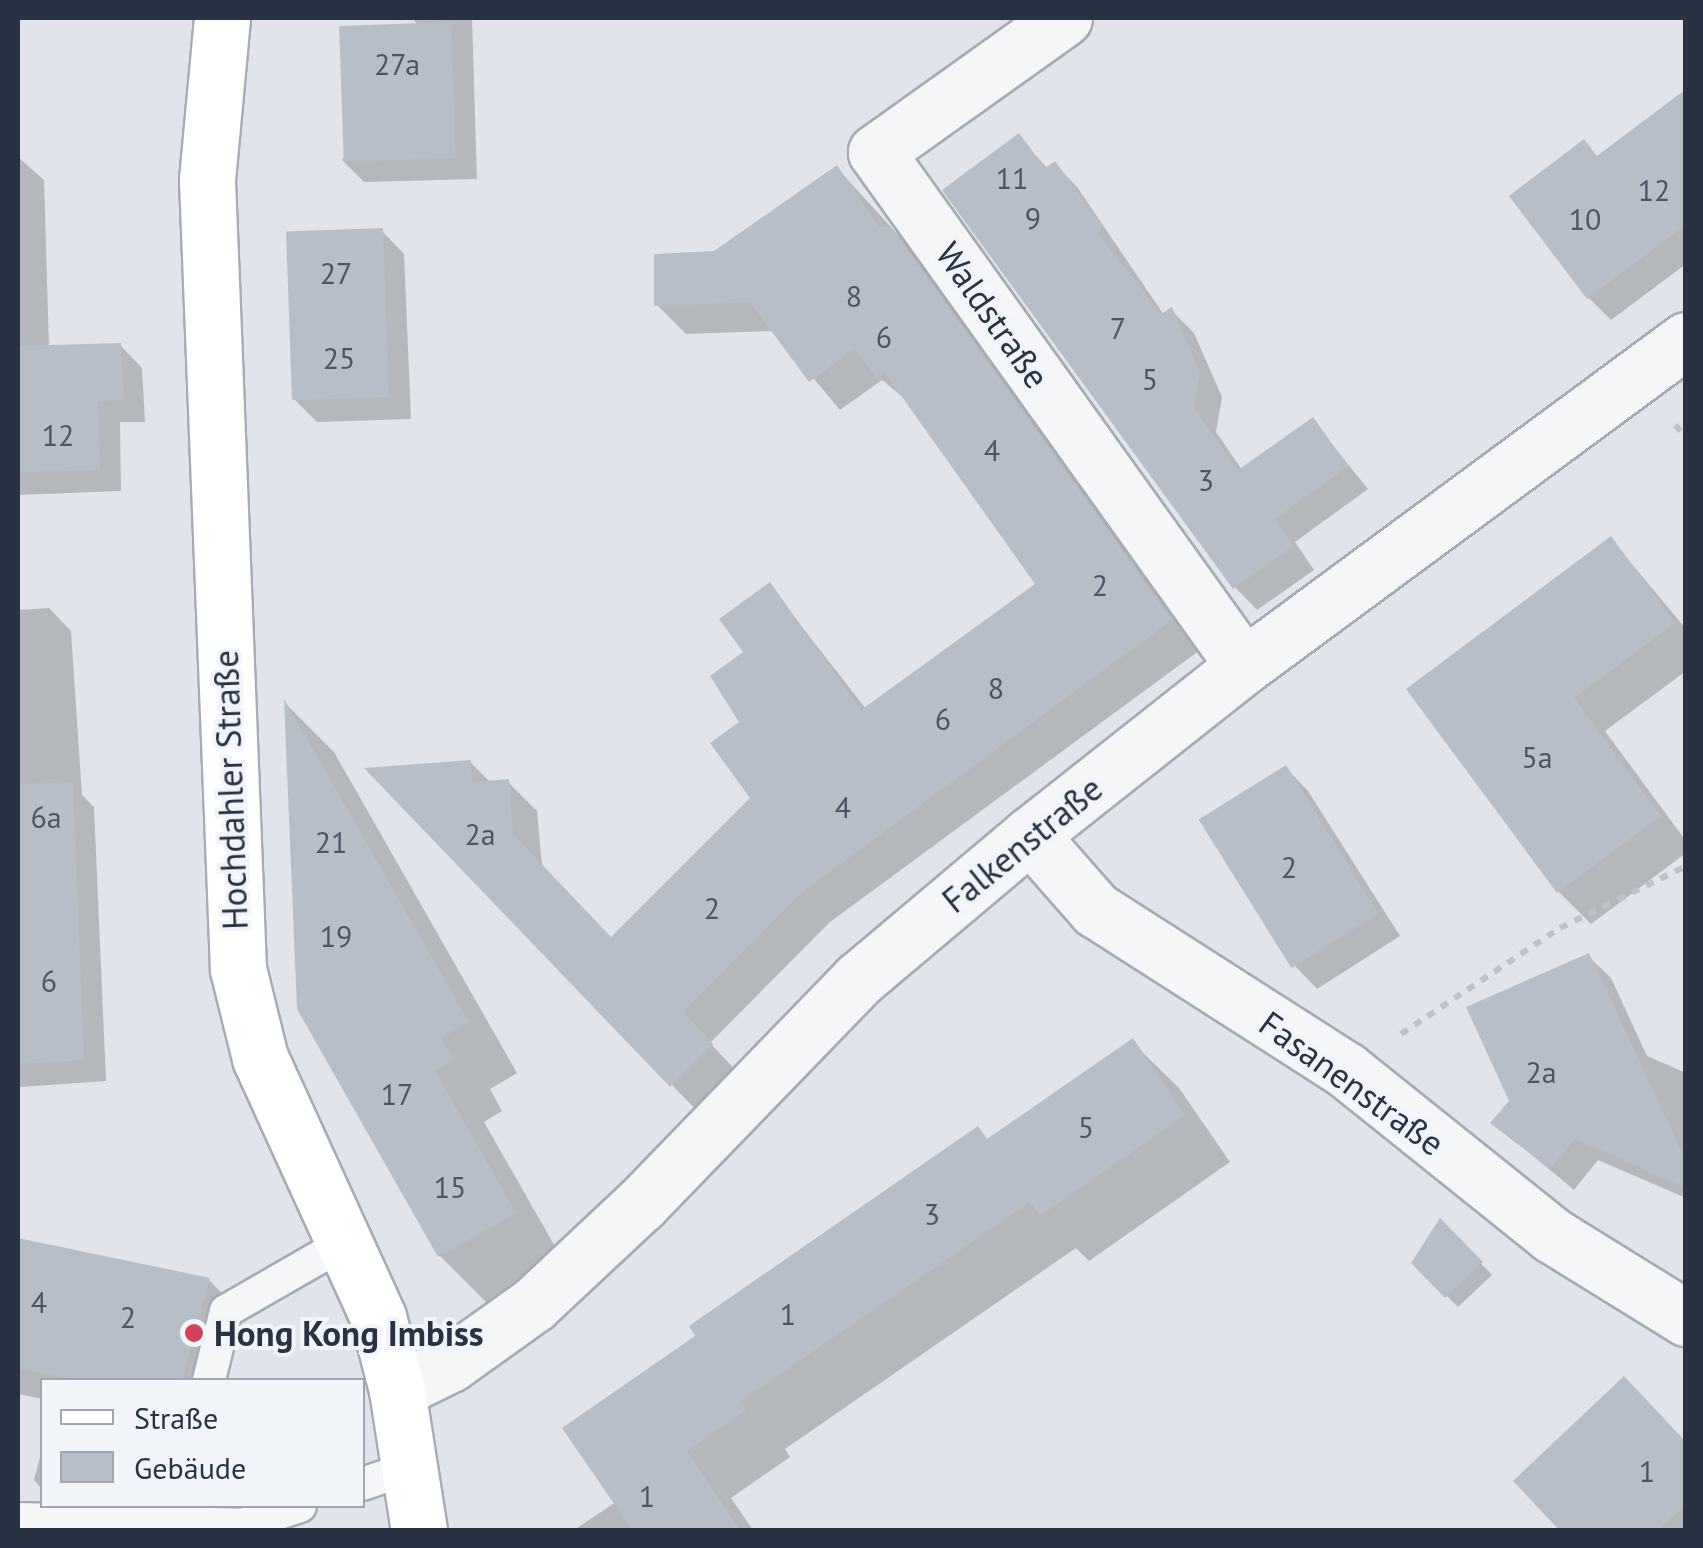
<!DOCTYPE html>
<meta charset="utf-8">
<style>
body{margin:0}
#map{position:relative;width:1703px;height:1548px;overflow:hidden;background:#e1e5eb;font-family:"PT Sans",sans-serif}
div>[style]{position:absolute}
.shadow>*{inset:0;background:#0003}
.building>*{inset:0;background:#b8bec8;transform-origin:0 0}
.path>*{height:6px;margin-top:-3px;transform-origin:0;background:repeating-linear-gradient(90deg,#bfc3c9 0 8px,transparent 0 16px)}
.roads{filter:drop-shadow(2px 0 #a6acb5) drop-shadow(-2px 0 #a6acb5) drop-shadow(0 2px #a6acb5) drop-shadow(0 -2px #a6acb5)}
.service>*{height:32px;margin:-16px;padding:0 16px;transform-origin:16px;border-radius:16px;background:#f4f6f8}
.minor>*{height:55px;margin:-27.5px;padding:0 27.5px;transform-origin:27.5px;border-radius:27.5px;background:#f4f6f8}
.secondary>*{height:55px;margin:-27.5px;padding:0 27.5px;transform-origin:27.5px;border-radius:27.5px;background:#fff}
.dots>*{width:28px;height:28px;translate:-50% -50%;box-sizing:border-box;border:5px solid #f1f4f8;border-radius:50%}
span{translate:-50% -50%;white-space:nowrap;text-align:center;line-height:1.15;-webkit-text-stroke:8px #f1f4f8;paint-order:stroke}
.number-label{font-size:30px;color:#4c5564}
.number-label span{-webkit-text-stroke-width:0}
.street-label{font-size:35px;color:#283243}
.poi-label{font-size:35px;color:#283243;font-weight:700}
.left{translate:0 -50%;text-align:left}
.frame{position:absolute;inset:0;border:20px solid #283243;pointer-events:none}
.legend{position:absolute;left:40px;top:1378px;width:325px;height:130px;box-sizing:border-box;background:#f1f4f8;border:2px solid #a1a6b0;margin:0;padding:12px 18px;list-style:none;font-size:30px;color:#283243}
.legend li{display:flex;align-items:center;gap:20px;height:50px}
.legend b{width:50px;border:2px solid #a1a6b0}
</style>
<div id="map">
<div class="shadow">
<i style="clip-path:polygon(412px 18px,472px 18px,477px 179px,364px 182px,342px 160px,418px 25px)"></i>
<i style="clip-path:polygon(1686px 93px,1686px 264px,1611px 320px,1589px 298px,1584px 143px,1599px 158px)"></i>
<i style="clip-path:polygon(1019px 137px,1048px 169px,1055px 164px,1077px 187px,1164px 315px,1171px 310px,1194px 333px,1222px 397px,1216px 432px,1242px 470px,1312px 420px,1368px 489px,1295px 542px,1314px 570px,1257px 610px,1235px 587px)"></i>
<i style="clip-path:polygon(18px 157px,44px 180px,49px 347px,120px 345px,142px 368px,145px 422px,120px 422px,121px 491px,18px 495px)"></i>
<i style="clip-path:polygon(837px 168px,920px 259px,1200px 650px,830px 922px,710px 1043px,740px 1075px,700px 1114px,370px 770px,470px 762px,491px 783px,508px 782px,537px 811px,542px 866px,612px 939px,753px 798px,742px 723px,746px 652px,770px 586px,866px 709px,1038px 585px,911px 404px,882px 380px,840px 410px,774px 331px,686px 334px,657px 305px,715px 254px)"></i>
<i style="clip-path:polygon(382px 231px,404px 254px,411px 419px,317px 422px,295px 400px)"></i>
<i style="clip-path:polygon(1611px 539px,1686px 629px,1686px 671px,1605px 731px,1686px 841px,1686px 853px,1591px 924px,1559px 892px,1409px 690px)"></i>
<i style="clip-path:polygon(49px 608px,71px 631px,82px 795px,94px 807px,106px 1081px,20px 1087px,18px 610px)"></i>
<i style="clip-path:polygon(287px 705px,334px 752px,517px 1073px,490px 1089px,502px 1111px,484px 1122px,565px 1264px,490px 1306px,440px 1256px)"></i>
<i style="clip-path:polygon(1286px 768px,1308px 791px,1400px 936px,1317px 989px,1295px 966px)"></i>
<i style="clip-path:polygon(1588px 956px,1611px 978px,1647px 1056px,1686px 1073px,1686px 1198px,1598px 1160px,1574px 1190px,1494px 1123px,1512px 1101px)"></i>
<i style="clip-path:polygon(1132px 1042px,1179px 1088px,1230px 1162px,1089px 1261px,1076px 1248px,785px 1449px,790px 1457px,731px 1498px,753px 1530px,574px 1530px,616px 1502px,989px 1141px)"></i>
<i style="clip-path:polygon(1441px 1222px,1492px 1275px,1458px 1307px,1414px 1263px)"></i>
<i style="clip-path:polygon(18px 1241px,209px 1280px,241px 1313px,223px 1380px,42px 1380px,42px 1399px,18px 1394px)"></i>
<i style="clip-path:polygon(1686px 1442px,1686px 1530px,1560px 1530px,1517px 1481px)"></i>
<i style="clip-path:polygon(42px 1449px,42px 1489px,34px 1480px)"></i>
</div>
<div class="building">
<i style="left:451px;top:22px;width:136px;height:112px;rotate:88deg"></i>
<i style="clip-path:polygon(1686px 89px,1686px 225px,1587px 299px,1509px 196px,1584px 139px,1597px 156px)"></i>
<i style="clip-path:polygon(1019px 133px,1045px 168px,1055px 161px,1104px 228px,1098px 233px,1161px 314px,1172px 307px,1200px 373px,1194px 408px,1238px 470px,1313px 417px,1348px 466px,1275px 519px,1293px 546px,1233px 589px,942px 190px)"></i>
<i style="clip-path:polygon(837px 165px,879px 227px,891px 227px,1172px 620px,801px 893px,683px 1012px,713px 1044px,670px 1087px,364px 768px,471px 760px,472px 782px,509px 779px,513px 834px,611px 937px,750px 798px,710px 743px,739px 722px,710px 676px,743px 652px,719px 619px,770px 582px,861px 710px,1035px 584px,885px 373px,877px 379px,855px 349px,809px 382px,750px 302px,654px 306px,654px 254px,714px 251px)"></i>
<i style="left:383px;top:228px;width:169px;height:97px;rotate:88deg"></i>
<i style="clip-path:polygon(121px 343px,124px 400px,98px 401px,100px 470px,18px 472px,18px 346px)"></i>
<i style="clip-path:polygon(1611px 536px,1675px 623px,1574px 698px,1661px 816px,1557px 893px,1406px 689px)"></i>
<i style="clip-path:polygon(284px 699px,469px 1022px,441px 1038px,454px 1060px,435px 1071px,516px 1213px,438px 1257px,297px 1009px)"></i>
<i style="left:1286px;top:765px;width:175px;height:103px;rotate:58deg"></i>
<i style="clip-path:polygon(73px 782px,84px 1060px,18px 1064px,18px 784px)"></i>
<i style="clip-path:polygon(1589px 953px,1686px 1161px,1686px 1188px,1575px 1139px,1550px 1169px,1490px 1123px,1509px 1101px,1466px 1007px)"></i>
<i style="clip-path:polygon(1133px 1038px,1185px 1115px,1040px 1216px,1030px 1202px,740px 1402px,746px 1410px,687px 1451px,740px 1530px,632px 1530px,562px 1428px,695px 1336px,689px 1326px,978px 1126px,987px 1139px)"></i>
<i style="clip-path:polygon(1440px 1218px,1483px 1262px,1445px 1298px,1411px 1263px)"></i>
<i style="clip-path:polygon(18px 1238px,210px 1278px,182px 1380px,79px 1380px,18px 1369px)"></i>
<i style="clip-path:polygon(1624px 1376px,1686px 1442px,1686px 1505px,1658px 1530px,1559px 1530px,1513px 1481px)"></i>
</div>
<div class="path">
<i style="left:1675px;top:425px;width:16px;rotate:47deg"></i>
<i style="left:1401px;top:1034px;width:191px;rotate:-33.7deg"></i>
<i style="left:1560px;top:928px;width:140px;rotate:-26.2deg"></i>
</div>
<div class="roads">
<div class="service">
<i style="left:209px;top:1380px;width:71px;rotate:-76.2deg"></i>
<i style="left:226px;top:1311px;width:138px;rotate:-29.9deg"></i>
<i style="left:362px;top:1484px;width:51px;rotate:-18.4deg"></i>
<i style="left:18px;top:1519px;width:224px;rotate:1.5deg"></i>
<i style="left:242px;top:1525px;width:61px;rotate:-18.1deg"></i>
</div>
<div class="minor">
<i style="left:1064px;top:18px;width:231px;rotate:144.5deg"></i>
<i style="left:876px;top:152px;width:632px;rotate:54.4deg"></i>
<i style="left:1030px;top:835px;width:100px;rotate:48.7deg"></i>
<i style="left:1096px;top:910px;width:297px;rotate:32.6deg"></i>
<i style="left:1346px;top:1070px;width:264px;rotate:38.7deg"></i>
<i style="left:1552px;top:1235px;width:158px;rotate:31.8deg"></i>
<i style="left:397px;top:1390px;width:59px;rotate:-26.1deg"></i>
<i style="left:450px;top:1364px;width:103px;rotate:-35.5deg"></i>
<i style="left:534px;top:1304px;width:146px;rotate:-43.1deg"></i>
<i style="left:641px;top:1204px;width:313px;rotate:-45.9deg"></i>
<i style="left:859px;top:979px;width:224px;rotate:-40.1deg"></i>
<i style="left:1030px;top:835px;width:273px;rotate:-38.3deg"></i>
<i style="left:1244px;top:666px;width:549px;rotate:-36.41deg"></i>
</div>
<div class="secondary">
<i style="left:222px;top:18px;width:163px;rotate:95.3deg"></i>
<i style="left:207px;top:180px;width:790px;rotate:87.75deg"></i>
<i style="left:238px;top:969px;width:92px;rotate:76.1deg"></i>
<i style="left:260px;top:1058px;width:285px;rotate:65.5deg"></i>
<i style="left:378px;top:1317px;width:75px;rotate:75.4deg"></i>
<i style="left:397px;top:1390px;width:142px;rotate:81.1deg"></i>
</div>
</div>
<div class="dots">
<i style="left:194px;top:1333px;background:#d54158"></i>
</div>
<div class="number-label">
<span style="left:397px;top:64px">27a</span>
<span style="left:1012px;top:178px">11</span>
<span style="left:1654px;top:190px">12</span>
<span style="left:1033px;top:218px">9</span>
<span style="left:1585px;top:219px">10</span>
<span style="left:336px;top:273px">27</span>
<span style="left:854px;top:296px">8</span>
<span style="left:1118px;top:328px">7</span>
<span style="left:884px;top:337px">6</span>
<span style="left:339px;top:358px">25</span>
<span style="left:1150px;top:379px">5</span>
<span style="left:58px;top:435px">12</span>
<span style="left:992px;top:450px">4</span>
<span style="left:1206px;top:480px">3</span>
<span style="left:1100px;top:585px">2</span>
<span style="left:996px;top:688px">8</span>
<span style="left:943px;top:719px">6</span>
<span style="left:1537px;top:757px">5a</span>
<span style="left:843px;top:807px">4</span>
<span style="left:46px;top:817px">6a</span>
<span style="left:480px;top:834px">2a</span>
<span style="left:331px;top:842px">21</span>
<span style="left:1289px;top:867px">2</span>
<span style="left:712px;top:908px">2</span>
<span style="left:336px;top:936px">19</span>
<span style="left:49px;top:981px">6</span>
<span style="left:1541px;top:1072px">2a</span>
<span style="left:397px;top:1094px">17</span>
<span style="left:1086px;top:1127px">5</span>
<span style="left:450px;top:1187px">15</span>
<span style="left:932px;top:1214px">3</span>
<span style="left:39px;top:1302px">4</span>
<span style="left:788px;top:1314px">1</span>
<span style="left:128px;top:1317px">2</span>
<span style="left:1647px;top:1471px">1</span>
<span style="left:647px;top:1496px">1</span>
</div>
<div class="street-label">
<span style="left:993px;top:315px;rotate:55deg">Waldstraße</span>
<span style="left:230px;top:790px;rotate:-92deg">Hochdahler Straße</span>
<span style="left:1022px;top:844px;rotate:-39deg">Falkenstraße</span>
<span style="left:1352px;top:1083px;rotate:36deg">Fasanenstraße</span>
</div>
<div class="poi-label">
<span class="left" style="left:214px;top:1333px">Hong Kong Imbiss</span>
</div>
<div class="frame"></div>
<ul class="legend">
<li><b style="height:12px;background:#fff"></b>Straße</li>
<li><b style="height:28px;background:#b8bec8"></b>Gebäude</li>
</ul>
</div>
